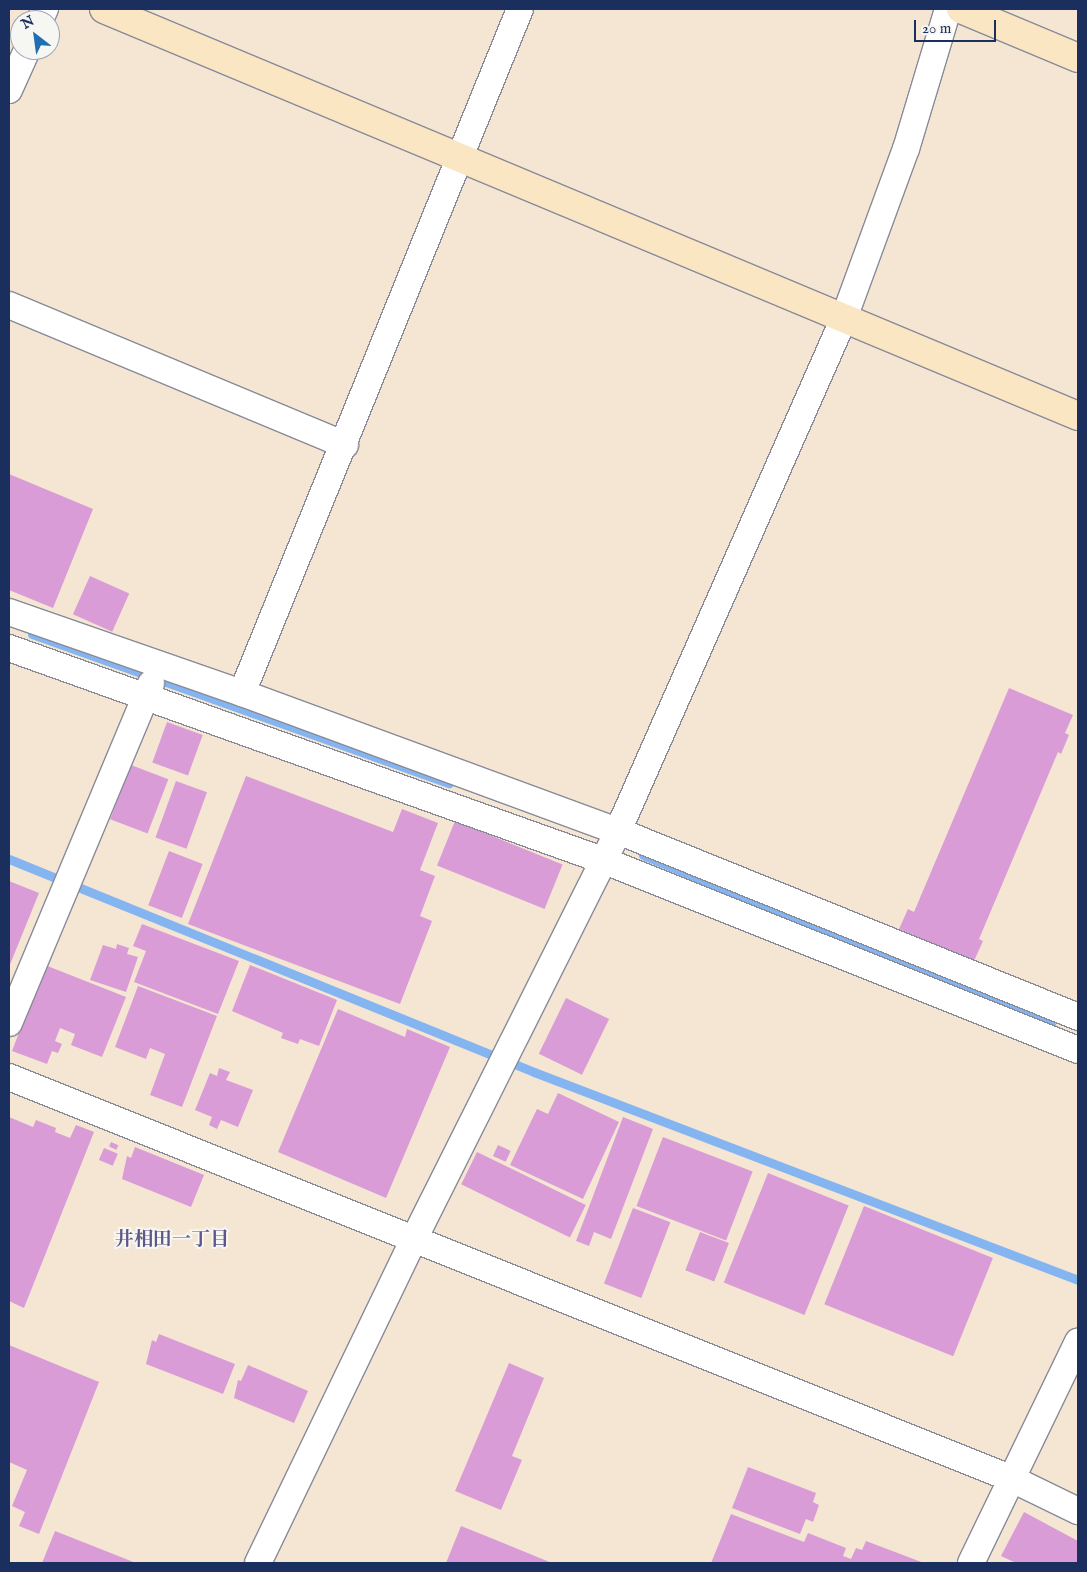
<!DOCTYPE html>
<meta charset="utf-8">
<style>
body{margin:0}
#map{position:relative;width:1087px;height:1572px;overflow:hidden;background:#f5e6d3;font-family:"IM FELL English","Noto Serif JP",serif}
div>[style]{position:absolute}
.stream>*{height:9px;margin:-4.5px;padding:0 4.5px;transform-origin:4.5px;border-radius:4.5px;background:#84b5f0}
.building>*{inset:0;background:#d99cd7;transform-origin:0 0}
.roads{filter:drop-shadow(1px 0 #888a98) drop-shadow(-1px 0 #888a98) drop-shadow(0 1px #888a98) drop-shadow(0 -1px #888a98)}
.street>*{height:26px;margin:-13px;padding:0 13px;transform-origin:13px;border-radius:13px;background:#fff}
.secondary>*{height:28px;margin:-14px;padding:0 14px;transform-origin:14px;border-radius:14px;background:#fbe6c3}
span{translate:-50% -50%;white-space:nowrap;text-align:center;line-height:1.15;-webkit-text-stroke:4px #f6f6f2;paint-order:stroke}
.neighbourhood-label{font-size:19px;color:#5e5588;font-weight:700}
.frame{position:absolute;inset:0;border:10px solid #1b2f5e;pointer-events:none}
.north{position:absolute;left:10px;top:10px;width:50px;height:50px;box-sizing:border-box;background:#f6f6f2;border:1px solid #9ea6b7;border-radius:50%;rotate:330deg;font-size:14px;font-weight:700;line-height:20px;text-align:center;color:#1b2f5e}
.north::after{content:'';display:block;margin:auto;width:18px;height:22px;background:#1f6fb2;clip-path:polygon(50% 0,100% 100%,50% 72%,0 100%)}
.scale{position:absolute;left:914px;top:20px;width:82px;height:22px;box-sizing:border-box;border:2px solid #1b2f5e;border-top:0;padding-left:6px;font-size:15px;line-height:18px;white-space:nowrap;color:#1b2f5e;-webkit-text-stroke:4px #f6f6f2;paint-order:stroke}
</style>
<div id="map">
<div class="stream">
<i style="left:32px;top:634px;width:443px;rotate:19.7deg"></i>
<i style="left:643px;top:855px;width:442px;rotate:22.6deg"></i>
<i style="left:9px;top:859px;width:567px;rotate:22.08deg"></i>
<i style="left:534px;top:1072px;width:582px;rotate:20.92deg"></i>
</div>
<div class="building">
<i style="clip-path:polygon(9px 474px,93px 509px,53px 608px,9px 590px)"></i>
<i style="left:90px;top:576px;width:43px;height:42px;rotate:24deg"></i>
<i style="clip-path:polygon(1009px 688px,1073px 715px,1065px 733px,1069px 735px,1061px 754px,1058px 752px,979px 939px,983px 941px,974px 961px,899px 929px,908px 909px,914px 912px)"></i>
<i style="left:167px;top:722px;width:38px;height:43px;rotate:20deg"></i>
<i style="left:131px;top:765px;width:40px;height:58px;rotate:21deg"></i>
<i style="clip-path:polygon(246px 776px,393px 832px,402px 809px,438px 823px,420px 870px,435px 876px,420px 916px,432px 921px,400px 1004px,188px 924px)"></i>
<i style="left:176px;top:781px;width:33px;height:60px;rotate:20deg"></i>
<i style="left:455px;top:821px;width:116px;height:48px;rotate:22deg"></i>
<i style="left:169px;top:851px;width:36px;height:58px;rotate:21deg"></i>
<i style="clip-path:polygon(9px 881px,39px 893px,9px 967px)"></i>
<i style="clip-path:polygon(142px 924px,239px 961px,218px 1014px,134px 982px,146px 951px,133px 946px)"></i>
<i style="clip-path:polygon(117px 944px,129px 948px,127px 954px,138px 957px,126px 992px,90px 980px,103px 945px,116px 949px)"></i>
<i style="clip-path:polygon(45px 965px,126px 997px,102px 1057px,71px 1045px,75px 1034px,60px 1028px,55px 1041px,62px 1044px,58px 1053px,52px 1051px,47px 1064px,12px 1051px)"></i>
<i style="clip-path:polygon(250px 965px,337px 1000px,319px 1046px,300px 1039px,298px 1044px,281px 1038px,283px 1033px,232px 1011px)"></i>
<i style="clip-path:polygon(138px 986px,217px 1016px,182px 1107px,150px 1095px,165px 1054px,150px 1048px,146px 1059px,115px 1047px)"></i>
<i style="left:566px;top:998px;width:48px;height:62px;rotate:26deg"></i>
<i style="clip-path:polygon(338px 1009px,405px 1037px,407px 1029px,450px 1047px,386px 1198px,278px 1152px)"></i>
<i style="clip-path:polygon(219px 1068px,230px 1072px,226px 1080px,253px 1090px,238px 1127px,221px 1120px,217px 1129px,209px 1125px,212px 1117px,195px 1110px,210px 1073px,217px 1076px)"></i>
<i style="clip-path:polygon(558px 1093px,619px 1122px,583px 1199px,510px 1165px,537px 1109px,548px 1114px)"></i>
<i style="clip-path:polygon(9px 1117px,33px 1127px,36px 1120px,56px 1128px,55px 1132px,70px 1138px,76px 1125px,94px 1132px,24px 1308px,9px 1301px)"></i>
<i style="clip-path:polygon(623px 1117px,653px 1129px,611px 1239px,594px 1232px,589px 1246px,576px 1241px)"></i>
<i style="left:663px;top:1137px;width:96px;height:74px;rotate:21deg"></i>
<i style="left:111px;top:1142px;width:8px;height:5px;rotate:23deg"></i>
<i style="left:498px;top:1145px;width:14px;height:12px;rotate:25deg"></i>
<i style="clip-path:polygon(135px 1147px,204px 1175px,191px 1207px,122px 1179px,127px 1156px,131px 1158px)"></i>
<i style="left:104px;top:1148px;width:15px;height:13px;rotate:23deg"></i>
<i style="left:477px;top:1152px;width:121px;height:36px;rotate:26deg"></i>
<i style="left:768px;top:1173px;width:87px;height:118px;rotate:22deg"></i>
<i style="left:864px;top:1206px;width:139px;height:106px;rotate:22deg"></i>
<i style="left:633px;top:1208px;width:40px;height:81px;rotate:21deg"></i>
<i style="left:700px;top:1232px;width:31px;height:41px;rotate:21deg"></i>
<i style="clip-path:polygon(159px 1334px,235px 1364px,223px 1394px,146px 1364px,152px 1340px,156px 1342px)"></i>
<i style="clip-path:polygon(9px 1345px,99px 1382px,39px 1534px,19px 1526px,25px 1512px,12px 1506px,27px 1470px,9px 1462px)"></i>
<i style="clip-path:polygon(509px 1363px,544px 1378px,512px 1456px,522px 1460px,501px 1510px,455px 1491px)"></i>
<i style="clip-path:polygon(248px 1365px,308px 1391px,294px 1423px,234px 1398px,238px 1380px,241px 1381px)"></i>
<i style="clip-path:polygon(748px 1467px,816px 1493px,813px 1502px,819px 1505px,813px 1522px,806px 1519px,800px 1534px,732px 1508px)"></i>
<i style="clip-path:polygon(1024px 1512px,1078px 1541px,1078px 1563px,1016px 1563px,1001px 1556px)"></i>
<i style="clip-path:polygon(731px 1514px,804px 1542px,808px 1533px,846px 1548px,843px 1556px,851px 1559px,856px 1548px,862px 1550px,866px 1541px,924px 1563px,711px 1563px)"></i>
<i style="clip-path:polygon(461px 1526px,486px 1536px,552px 1563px,446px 1563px)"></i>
<i style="clip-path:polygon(55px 1531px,136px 1563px,42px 1563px)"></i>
</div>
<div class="roads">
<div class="street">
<i style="left:40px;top:20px;width:12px;rotate:-66deg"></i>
<i style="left:9px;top:90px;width:44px;rotate:-65.8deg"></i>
<i style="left:9px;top:305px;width:364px;rotate:22.6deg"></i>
<i style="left:9px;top:612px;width:247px;rotate:19.2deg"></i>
<i style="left:242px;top:693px;width:401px;rotate:20.2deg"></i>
<i style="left:618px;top:831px;width:496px;rotate:22deg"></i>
<i style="left:9px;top:648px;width:633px;rotate:19.67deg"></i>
<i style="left:605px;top:861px;width:509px;rotate:21.78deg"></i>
<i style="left:242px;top:693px;width:738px;rotate:-67.88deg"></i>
<i style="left:9px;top:1023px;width:368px;rotate:-67.3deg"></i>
<i style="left:9px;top:1077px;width:1078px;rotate:21.83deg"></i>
<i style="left:1010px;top:1478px;width:76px;rotate:25.9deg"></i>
<i style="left:258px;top:1563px;width:357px;rotate:-64.3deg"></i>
<i style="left:413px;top:1241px;width:458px;rotate:-63.4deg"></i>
<i style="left:618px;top:831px;width:561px;rotate:-66.22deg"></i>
<i style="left:844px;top:318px;width:180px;rotate:-69.9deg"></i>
<i style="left:906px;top:149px;width:146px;rotate:-73.3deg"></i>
<i style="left:971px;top:1563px;width:246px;rotate:-64.2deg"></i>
</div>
<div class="secondary">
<i style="left:104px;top:9px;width:1056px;rotate:22.68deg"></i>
<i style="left:961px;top:9px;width:127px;rotate:22.7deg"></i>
</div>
</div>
<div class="neighbourhood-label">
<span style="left:172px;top:1241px">井相田一丁目</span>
</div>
<div class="frame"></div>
<div class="north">N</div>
<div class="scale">20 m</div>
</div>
